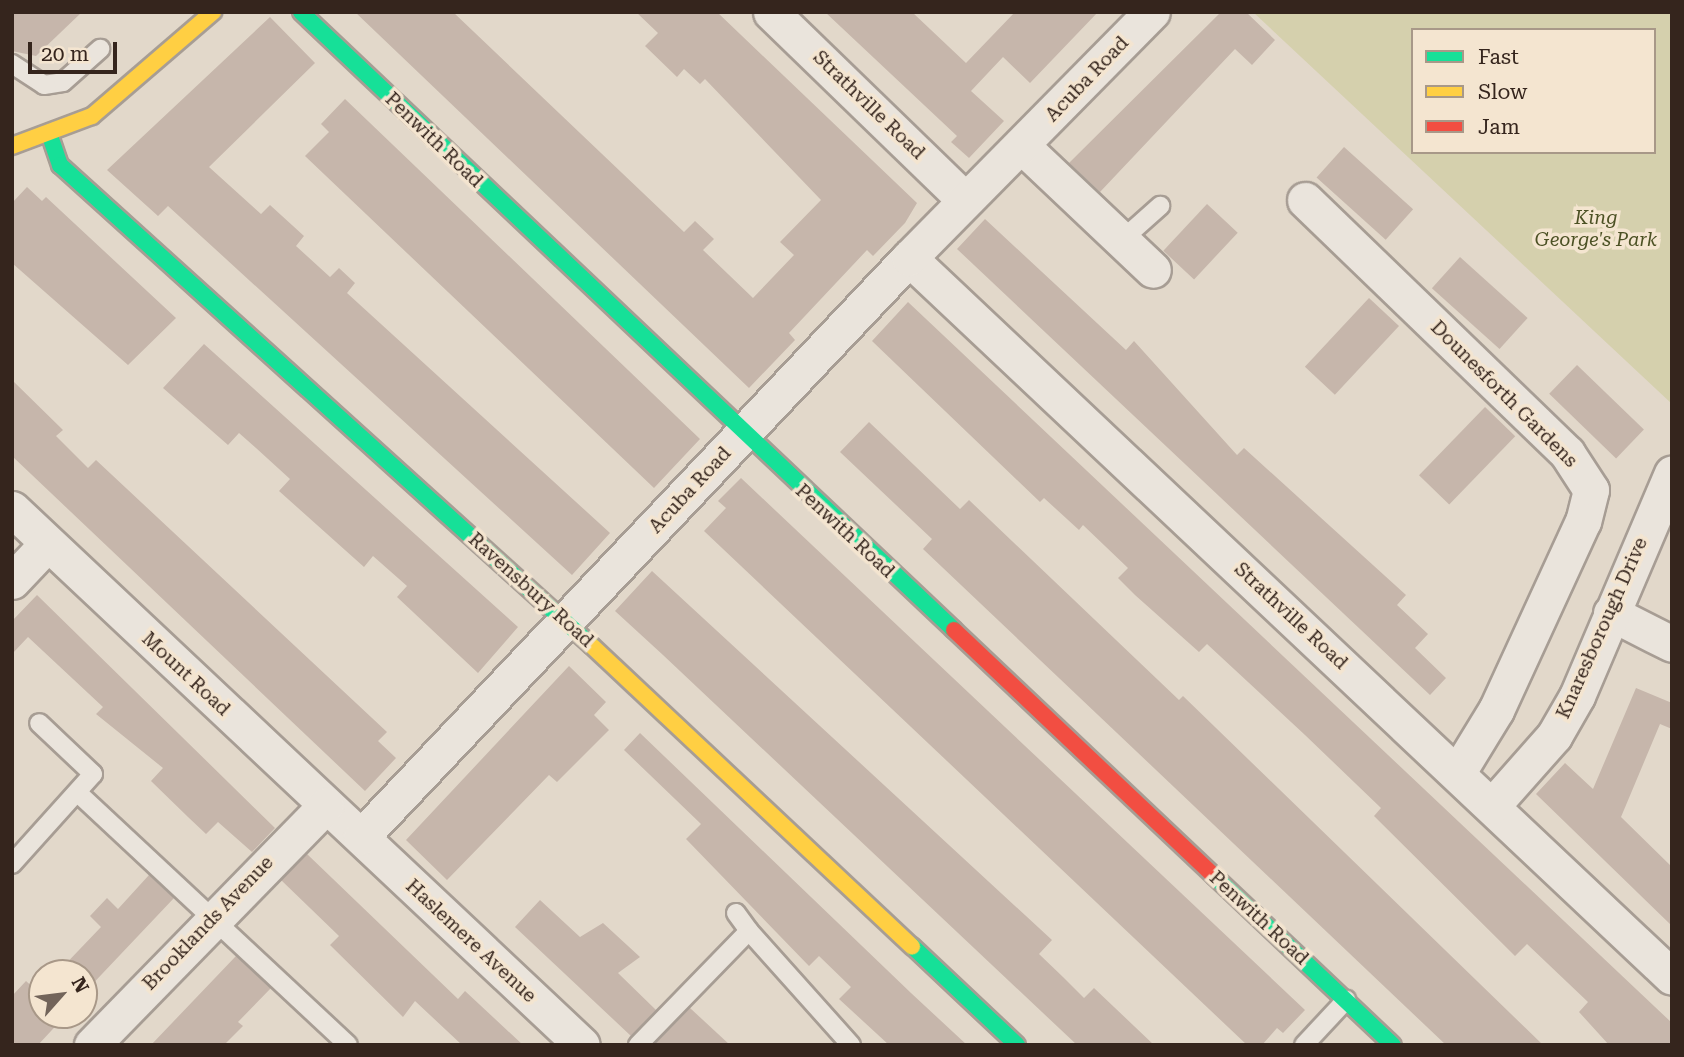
<!DOCTYPE html>
<style>
body{margin:0}
#map{position:relative;width:1684px;height:1057px;overflow:hidden;background:#e2d8ca;font-family:"Roboto Serif",serif}
div>[style]{position:absolute}
.green>*{inset:0;background:#d5d0ad}
.building>*{inset:0;background:#c6b6ab;transform-origin:0 0}
.roads{filter:drop-shadow(2px 0 #a79d94) drop-shadow(-2px 0 #a79d94) drop-shadow(0 2px #a79d94) drop-shadow(0 -2px #a79d94)}
.lane>*{height:18px;margin:-9px;padding:0 9px;transform-origin:9px;border-radius:9px;background:#eae4dc}
.street>*{height:35px;margin:-17.5px;padding:0 17.5px;transform-origin:17.5px;border-radius:17.5px;background:#eae4dc}
.fast>*{height:16px;margin:-8px;padding:0 8px;transform-origin:8px;border-radius:8px;background:#16e098}
.slow>*{height:16px;margin:-8px;padding:0 8px;transform-origin:8px;border-radius:8px;background:#ffcf43}
.jam>*{height:16px;margin:-8px;padding:0 8px;transform-origin:8px;border-radius:8px;background:#f24e42}
span{translate:-50% -50%;white-space:nowrap;text-align:center;line-height:1.15;-webkit-text-stroke:7px #f4e5d0;paint-order:stroke}
.street-label{font-size:19px;color:#35251d}
.park-label{font-size:19px;color:#4c5124;font-style:italic}
.frame{position:absolute;inset:0;border:14px solid #35251d;pointer-events:none}
.legend{position:absolute;left:1411px;top:28px;width:245px;height:126px;box-sizing:border-box;background:#f4e5d0;border:2px solid #a89888;margin:0;padding:9px 12px;list-style:none;font-size:21px;color:#35251d}
.legend li{display:flex;align-items:center;gap:14px;height:35px}
.legend b{width:35px;border:2px solid #a89888}
.north{position:absolute;left:28px;top:959px;width:70px;height:70px;box-sizing:border-box;background:#f4e5d0;border:2px solid #a89888;border-radius:50%;rotate:62deg;font-size:19px;font-weight:700;line-height:28px;text-align:center;color:#35251d}
.north::after{content:'';display:block;margin:auto;width:24px;height:32px;background:#72645a;clip-path:polygon(50% 0,100% 100%,50% 72%,0 100%)}
.scale{position:absolute;left:28px;top:42px;width:89px;height:32px;box-sizing:border-box;border:4px solid #35251d;border-top:0;padding-left:9px;font-size:21px;line-height:24px;white-space:nowrap;color:#35251d;-webkit-text-stroke:5px #f4e5d0;paint-order:stroke}
</style>
<div id="map">
<div class="green">
<i style="clip-path:polygon(evenodd,1253px 12px,1672px 12px,1672px 404px,1253px 12px,1413px 30px,1654px 30px,1654px 152px,1413px 152px,1413px 30px)"></i>
</div>
<div class="building">
<i style="clip-path:polygon(12px 12px,82px 12px,36px 56px,12px 51px)"></i>
<i style="clip-path:polygon(355px 12px,453px 12px,684px 232px,695px 221px,714px 239px,703px 250px,753px 298px,794px 255px,780px 242px,821px 200px,705px 79px,700px 84px,684px 69px,677px 77px,645px 46px,658px 33px,636px 12px,717px 12px,917px 203px,905px 223px,873px 256px,867px 250px,789px 333px,795px 340px,749px 388px)"></i>
<i style="clip-path:polygon(825px 12px,912px 12px,966px 63px,1015px 12px,1098px 12px,1030px 83px,1003px 57px,971px 91px,1004px 121px,969px 158px,951px 142px,957px 136px)"></i>
<i style="clip-path:polygon(1221px 12px,1246px 12px,1275px 40px,1252px 65px,1235px 49px,1100px 192px,1069px 163px)"></i>
<i style="clip-path:polygon(270px 17px,315px 63px,209px 167px,261px 214px,270px 205px,304px 236px,296px 246px,330px 277px,339px 268px,355px 283px,347px 293px,610px 533px,572px 575px,168px 206px,158px 216px,107px 170px)"></i>
<i style="clip-path:polygon(345px 99px,700px 439px,654px 488px,305px 156px,329px 132px,321px 124px)"></i>
<i style="left:1344px;top:147px;width:93px;height:41px;rotate:42deg"></i>
<i style="clip-path:polygon(27px 187px,42px 201px,46px 197px,176px 318px,128px 365px,12px 263px,12px 203px)"></i>
<i style="left:1207px;top:204px;width:42px;height:64px;rotate:43deg"></i>
<i style="clip-path:polygon(985px 219px,1126px 350px,1134px 341px,1237px 455px,1244px 448px,1406px 595px,1397px 605px,1428px 634px,1415px 648px,1446px 678px,1430px 695px,957px 249px)"></i>
<i style="left:1460px;top:257px;width:91px;height:42px;rotate:42deg"></i>
<i style="left:1369px;top:298px;width:41px;height:94px;rotate:43deg"></i>
<i style="clip-path:polygon(908px 302px,1672px 1023px,1672px 1045px,1609px 1045px,1579px 1012px,1588px 1002px,1527px 944px,1515px 956px,1374px 816px,1381px 808px,1305px 735px,1207px 644px,1199px 652px,1135px 595px,1118px 578px,1128px 568px,1083px 525px,1079px 530px,1044px 498px,1040px 502px,872px 341px)"></i>
<i style="clip-path:polygon(204px 344px,518px 627px,478px 673px,397px 597px,407px 586px,373px 556px,364px 567px,279px 491px,290px 479px,256px 448px,239px 433px,228px 445px,163px 388px)"></i>
<i style="left:1577px;top:365px;width:93px;height:40px;rotate:44deg"></i>
<i style="clip-path:polygon(12px 380px,63px 430px,56px 436px,88px 468px,96px 460px,387px 732px,378px 741px,396px 758px,365px 791px,12px 456px)"></i>
<i style="left:1485px;top:407px;width:42px;height:95px;rotate:44deg"></i>
<i style="clip-path:polygon(869px 422px,960px 509px,969px 500px,1179px 700px,1183px 696px,1543px 1045px,1446px 1045px,923px 549px,932px 539px,840px 452px)"></i>
<i style="clip-path:polygon(741px 478px,1305px 1010px,1283px 1033px,1277px 1028px,1262px 1045px,1247px 1045px,704px 531px,726px 508px,718px 501px)"></i>
<i style="clip-path:polygon(652px 571px,1052px 940px,1039px 954px,1063px 977px,1084px 998px,1094px 988px,1154px 1045px,1077px 1045px,663px 655px,615px 611px)"></i>
<i style="clip-path:polygon(37px 595px,275px 828px,252px 852px,218px 822px,206px 834px,188px 817px,151px 781px,163px 768px,96px 714px,103px 707px,28px 637px,12px 654px,12px 621px)"></i>
<i style="clip-path:polygon(569px 666px,606px 702px,594px 715px,609px 730px,557px 782px,549px 775px,447px 880px,406px 840px)"></i>
<i style="clip-path:polygon(1636px 688px,1672px 703px,1672px 729px,1660px 724px,1621px 817px,1672px 867px,1672px 926px,1536px 794px,1565px 763px,1593px 789px)"></i>
<i style="clip-path:polygon(640px 733px,911px 993px,967px 1045px,889px 1045px,839px 999px,851px 987px,819px 956px,809px 966px,686px 839px,701px 824px,624px 750px)"></i>
<i style="clip-path:polygon(307px 854px,458px 999px,465px 991px,523px 1045px,462px 1045px,415px 1001px,403px 1017px,330px 945px,339px 936px,281px 880px)"></i>
<i style="clip-path:polygon(149px 875px,174px 898px,84px 993px,84px 973px,57px 973px,101px 927px,90px 916px,107px 898px,118px 909px)"></i>
<i style="clip-path:polygon(540px 900px,580px 937px,603px 923px,640px 957px,618px 973px,656px 1010px,631px 1036px,515px 927px)"></i>
<i style="clip-path:polygon(236px 956px,271px 988px,238px 1022px,243px 1026px,224px 1045px,151px 1045px)"></i>
<i style="clip-path:polygon(26px 981px,38px 992px,42px 989px,42px 1015px,64px 1017px,38px 1045px,12px 1045px,12px 996px)"></i>
<i style="clip-path:polygon(690px 1008px,730px 1045px,654px 1045px)"></i>
</div>
<div class="roads">
<div class="lane">
<i style="left:12px;top:64px;width:38px;rotate:33deg"></i>
<i style="left:44px;top:85px;width:19px;rotate:-9deg"></i>
<i style="left:63px;top:82px;width:50px;rotate:-41.7deg"></i>
<i style="left:1123px;top:239px;width:50px;rotate:-41.7deg"></i>
<i style="left:78px;top:793px;width:369px;rotate:43deg"></i>
<i style="left:12px;top:864px;width:121px;rotate:-48deg"></i>
<i style="left:93px;top:774px;width:74px;rotate:-136.6deg"></i>
<i style="left:736px;top:913px;width:22px;rotate:54deg"></i>
<i style="left:638px;top:1045px;width:159px;rotate:-45.8deg"></i>
<i style="left:749px;top:931px;width:153px;rotate:48.2deg"></i>
<i style="left:1304px;top:1045px;width:62px;rotate:-47deg"></i>
</div>
<div class="street">
<i style="left:771px;top:12px;width:270px;rotate:44.1deg"></i>
<i style="left:1022px;top:146px;width:180px;rotate:43.4deg"></i>
<i style="left:1305px;top:200px;width:364px;rotate:44deg"></i>
<i style="left:1567px;top:453px;width:44px;rotate:57deg"></i>
<i style="left:1591px;top:490px;width:32px;rotate:104deg"></i>
<i style="left:1583px;top:521px;width:208px;rotate:114.7deg"></i>
<i style="left:1496px;top:710px;width:73px;rotate:121.5deg"></i>
<i style="left:909px;top:258px;width:1048px;rotate:43.3deg"></i>
<i style="left:12px;top:509px;width:782px;rotate:43.24deg"></i>
<i style="left:12px;top:581px;width:51px;rotate:-46.6deg"></i>
<i style="left:1611px;top:613px;width:68px;rotate:26.9deg"></i>
<i style="left:1492px;top:806px;width:94px;rotate:-48.5deg"></i>
<i style="left:1554px;top:736px;width:46px;rotate:-60.1deg"></i>
<i style="left:1577px;top:696px;width:242px;rotate:-66.9deg"></i>
<i style="left:361px;top:837px;width:797px;rotate:-46.58deg"></i>
<i style="left:909px;top:258px;width:346px;rotate:-45.4deg"></i>
<i style="left:92px;top:1045px;width:335px;rotate:-45.7deg"></i>
</div>
<div class="fast">
<i style="left:301px;top:12px;width:899px;rotate:43.42deg"></i>
<i style="left:50px;top:136px;width:31px;rotate:71deg"></i>
<i style="left:60px;top:165px;width:717px;rotate:42.12deg"></i>
<i style="left:1214px;top:876px;width:246px;rotate:43.4deg"></i>
<i style="left:912px;top:946px;width:144px;rotate:43.3deg"></i>
</div>
<div class="slow">
<i style="left:12px;top:146px;width:85px;rotate:-20.6deg"></i>
<i style="left:92px;top:116px;width:160px;rotate:-40.7deg"></i>
<i style="left:592px;top:646px;width:439px;rotate:43.2deg"></i>
</div>
<div class="jam">
<i style="left:954px;top:630px;width:358px;rotate:43.4deg"></i>
</div>
</div>
<div class="street-label">
<span style="left:1087px;top:79px;rotate:-46deg">Acuba Road</span>
<span style="left:869px;top:105px;rotate:44deg">Strathville Road</span>
<span style="left:434px;top:140px;rotate:44deg">Penwith Road</span>
<span style="left:1504px;top:394px;rotate:45deg">Dounesforth Gardens</span>
<span style="left:690px;top:490px;rotate:-47deg">Acuba Road</span>
<span style="left:845px;top:531px;rotate:43deg">Penwith Road</span>
<span style="left:531px;top:590px;rotate:42deg">Ravensbury Road</span>
<span style="left:1291px;top:616px;rotate:43deg">Strathville Road</span>
<span style="left:1602px;top:628px;rotate:-66deg">Knaresborough Drive</span>
<span style="left:186px;top:674px;rotate:43deg">Mount Road</span>
<span style="left:1259px;top:918px;rotate:43deg">Penwith Road</span>
<span style="left:208px;top:923px;rotate:-46deg">Brooklands Avenue</span>
<span style="left:471px;top:941px;rotate:43deg">Haslemere Avenue</span>
</div>
<div class="park-label">
<span style="left:1596px;top:229px">King<br>George's Park</span>
</div>
<div class="frame"></div>
<ul class="legend">
<li><b style="height:9px;background:#16e098"></b>Fast</li>
<li><b style="height:9px;background:#ffcf43"></b>Slow</li>
<li><b style="height:9px;background:#f24e42"></b>Jam</li>
</ul>
<div class="north">N</div>
<div class="scale">20 m</div>
</div>
